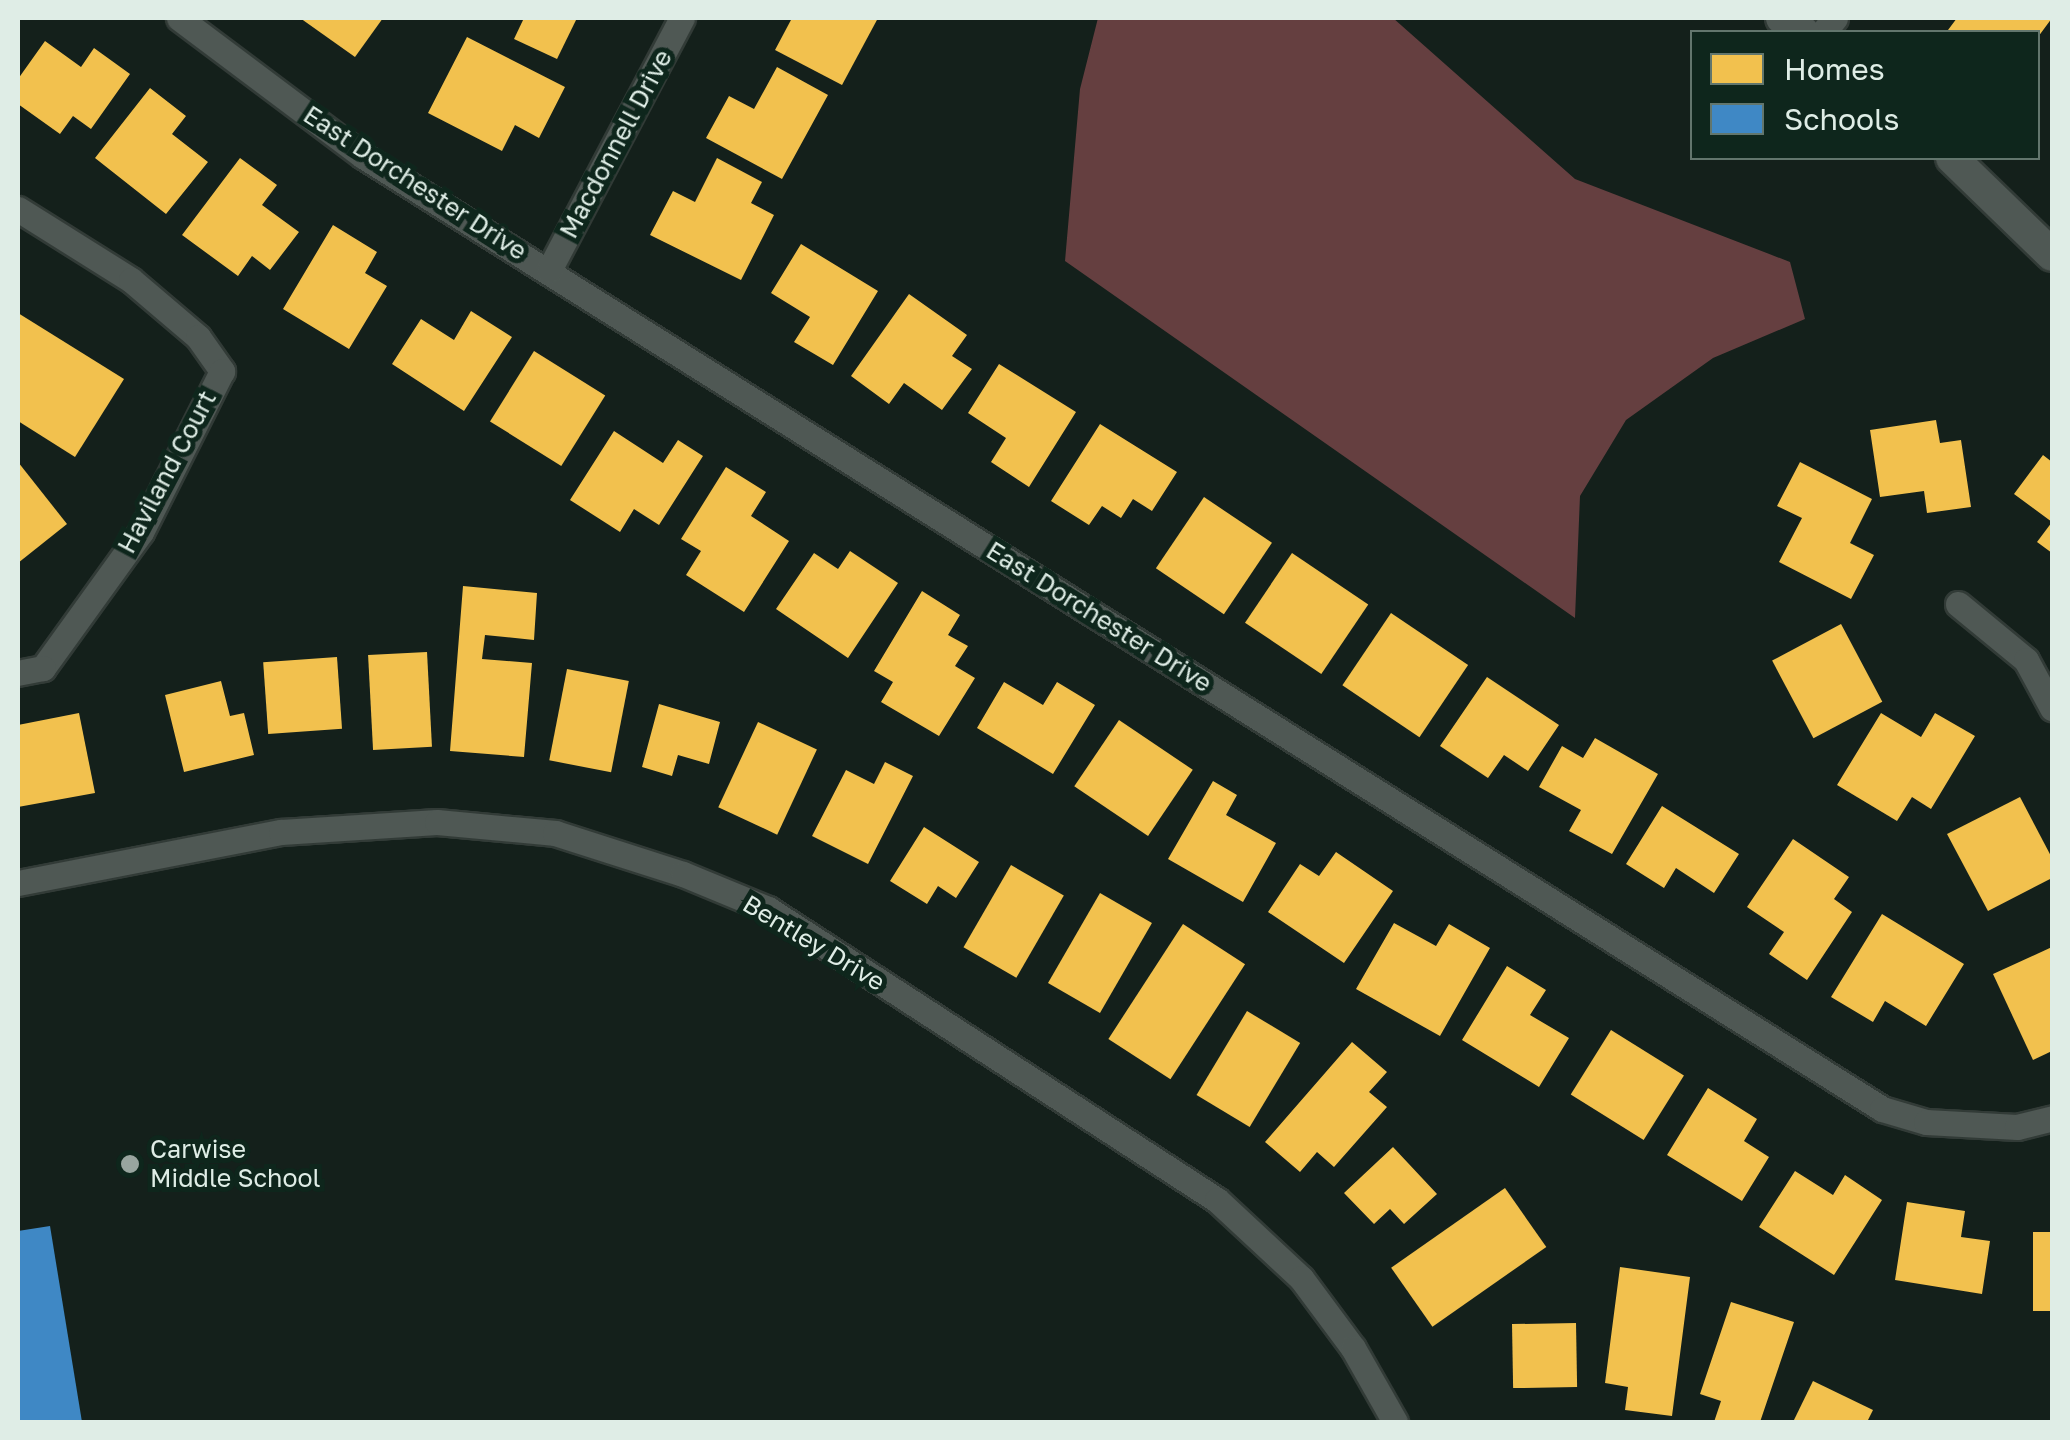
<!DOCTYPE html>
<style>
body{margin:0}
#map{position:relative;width:2070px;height:1440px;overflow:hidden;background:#14201b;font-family:"Golos Text",sans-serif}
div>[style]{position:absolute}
.water>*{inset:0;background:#653f40}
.homes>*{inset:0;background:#f2c14e;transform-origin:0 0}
.schools>*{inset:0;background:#3f88c5}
.roads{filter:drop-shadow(2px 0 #323b37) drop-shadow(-2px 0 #323b37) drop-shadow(0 2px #323b37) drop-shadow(0 -2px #323b37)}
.minor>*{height:25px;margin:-12.5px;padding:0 12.5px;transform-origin:12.5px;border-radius:12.5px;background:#4f5854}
.tertiary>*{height:32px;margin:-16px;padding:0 16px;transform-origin:16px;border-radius:16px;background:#4f5854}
.dots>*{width:28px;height:28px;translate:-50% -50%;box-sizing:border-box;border:5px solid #0e261c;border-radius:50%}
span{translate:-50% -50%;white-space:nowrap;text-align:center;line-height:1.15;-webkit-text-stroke:10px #0e261c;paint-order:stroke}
.street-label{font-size:25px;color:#dfede6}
.poi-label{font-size:25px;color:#dfede6}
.left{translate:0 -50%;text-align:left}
.frame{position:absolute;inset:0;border:20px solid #dfede6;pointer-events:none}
.legend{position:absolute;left:1690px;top:30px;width:350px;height:130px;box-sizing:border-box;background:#0e261c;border:2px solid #62766d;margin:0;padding:12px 18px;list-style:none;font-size:30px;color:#dfede6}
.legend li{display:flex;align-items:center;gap:20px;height:50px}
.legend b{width:50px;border:2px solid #62766d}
</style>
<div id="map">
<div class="water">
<i style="clip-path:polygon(1098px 18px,1393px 18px,1575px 179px,1790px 262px,1805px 319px,1713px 358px,1626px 420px,1580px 496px,1575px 618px,1065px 261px,1080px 89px)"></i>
</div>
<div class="homes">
<i style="clip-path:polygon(300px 18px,383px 18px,355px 57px)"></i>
<i style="clip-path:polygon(524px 18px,577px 18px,557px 59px,514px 39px)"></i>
<i style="clip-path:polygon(792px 18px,878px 18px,842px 85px,775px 50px)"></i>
<i style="clip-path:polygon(1957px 18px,2052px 18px,2038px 37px,2038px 32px,1951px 32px,1948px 30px)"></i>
<i style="clip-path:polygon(467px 37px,565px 87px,539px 138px,515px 125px,502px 151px,428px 113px)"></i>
<i style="clip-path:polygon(45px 41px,81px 67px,94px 48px,130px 74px,91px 129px,73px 116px,60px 134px,18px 104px,18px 79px)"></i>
<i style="clip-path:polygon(777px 67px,828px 95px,782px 179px,706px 138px,729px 96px,754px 109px)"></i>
<i style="clip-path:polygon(150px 88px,186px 116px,172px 134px,208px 162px,166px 214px,95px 158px)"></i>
<i style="clip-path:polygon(240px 158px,277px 185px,262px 205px,299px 232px,270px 270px,252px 256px,238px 276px,182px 235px)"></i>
<i style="clip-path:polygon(717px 158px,762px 182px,751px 203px,774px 215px,741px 280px,650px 235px,673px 191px,695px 202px)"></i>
<i style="clip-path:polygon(333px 225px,377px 252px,365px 273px,387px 286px,349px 349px,283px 309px)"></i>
<i style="clip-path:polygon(801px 244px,878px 291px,833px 365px,794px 342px,810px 317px,771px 293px)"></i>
<i style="clip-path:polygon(909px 294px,967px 335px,952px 356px,972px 369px,942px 410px,904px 383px,889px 404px,851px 376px)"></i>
<i style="clip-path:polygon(471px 311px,512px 337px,464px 411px,392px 364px,421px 319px,454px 340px)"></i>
<i style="clip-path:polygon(18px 313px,124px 379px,75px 457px,18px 421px)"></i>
<i style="left:534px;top:351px;width:84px;height:83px;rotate:32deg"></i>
<i style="clip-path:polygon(999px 364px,1076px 412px,1029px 487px,991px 462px,1006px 438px,968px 413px)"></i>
<i style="clip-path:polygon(1936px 420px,1940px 443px,1961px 440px,1971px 507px,1927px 513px,1924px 491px,1880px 497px,1870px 430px)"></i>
<i style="clip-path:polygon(1100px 424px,1177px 472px,1152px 511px,1133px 499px,1121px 518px,1102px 506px,1089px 525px,1051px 501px)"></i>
<i style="clip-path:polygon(614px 431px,663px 463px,678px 440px,703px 456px,659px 525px,634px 509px,620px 532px,570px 500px)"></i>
<i style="clip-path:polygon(2043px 455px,2052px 462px,2052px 553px,2037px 542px,2052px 522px,2014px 494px)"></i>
<i style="clip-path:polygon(18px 462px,67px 524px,18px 563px)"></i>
<i style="clip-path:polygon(1800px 462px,1872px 499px,1850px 543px,1874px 555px,1851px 599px,1779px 562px,1802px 518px,1777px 506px)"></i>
<i style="clip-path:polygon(726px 467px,766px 492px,751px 516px,789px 541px,744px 612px,686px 575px,701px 551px,681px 539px)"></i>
<i style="left:1204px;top:497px;width:82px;height:86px;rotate:34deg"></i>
<i style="clip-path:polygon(850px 551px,898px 583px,848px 658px,776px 609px,814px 553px,838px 569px)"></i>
<i style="left:1292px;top:553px;width:92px;height:84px;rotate:34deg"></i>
<i style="clip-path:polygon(463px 586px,537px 593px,534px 640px,485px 635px,482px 659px,532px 663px,524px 757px,450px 751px)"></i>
<i style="clip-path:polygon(922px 591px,960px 615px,948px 635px,968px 646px,955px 666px,975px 678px,939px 736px,881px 702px,893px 682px,874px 671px)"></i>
<i style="left:1391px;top:613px;width:93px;height:87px;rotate:34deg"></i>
<i style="left:1841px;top:624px;width:88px;height:78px;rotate:62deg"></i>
<i style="left:427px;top:652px;width:95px;height:59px;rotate:87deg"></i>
<i style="left:337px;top:657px;width:72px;height:74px;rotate:86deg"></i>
<i style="left:567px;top:669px;width:63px;height:93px;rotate:11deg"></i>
<i style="clip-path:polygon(1487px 677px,1559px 725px,1528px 771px,1504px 755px,1488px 778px,1440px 746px)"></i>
<i style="clip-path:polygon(221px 681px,230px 716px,244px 713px,254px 755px,184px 772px,165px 695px)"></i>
<i style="clip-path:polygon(1004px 682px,1043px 705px,1057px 682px,1095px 705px,1053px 774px,977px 728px)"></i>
<i style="clip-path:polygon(659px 704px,720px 722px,709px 764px,678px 755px,672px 776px,642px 767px)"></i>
<i style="clip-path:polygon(79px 713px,95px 793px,18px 807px,18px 725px)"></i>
<i style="clip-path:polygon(1881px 713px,1921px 737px,1935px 713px,1975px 736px,1931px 809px,1912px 797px,1897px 821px,1837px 785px)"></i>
<i style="left:1119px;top:720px;width:89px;height:80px;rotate:34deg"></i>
<i style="left:758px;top:722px;width:65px;height:94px;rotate:25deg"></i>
<i style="clip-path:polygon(1595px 738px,1658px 774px,1612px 854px,1569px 831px,1581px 810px,1539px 787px,1562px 746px,1583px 758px)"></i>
<i style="clip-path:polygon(885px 762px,913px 776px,868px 864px,812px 836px,846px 770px,874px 784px)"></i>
<i style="clip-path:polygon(1213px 781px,1237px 795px,1226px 815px,1276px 843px,1243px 902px,1168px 859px)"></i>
<i style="clip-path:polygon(2020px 797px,2052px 858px,2052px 878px,1988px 911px,1947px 834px)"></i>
<i style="clip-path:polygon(1662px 806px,1739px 854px,1714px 893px,1676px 868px,1664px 888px,1626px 864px)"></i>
<i style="clip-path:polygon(924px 827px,979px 862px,956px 898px,938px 886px,927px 904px,890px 881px)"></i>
<i style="clip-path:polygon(1793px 839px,1849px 877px,1834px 899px,1852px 912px,1807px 980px,1769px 954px,1784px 932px,1747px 907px)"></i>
<i style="clip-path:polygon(1336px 852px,1393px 891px,1344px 963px,1268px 912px,1300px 864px,1319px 876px)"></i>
<i style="left:1011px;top:865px;width:61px;height:95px;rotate:30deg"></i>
<i style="left:1100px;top:893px;width:60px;height:104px;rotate:30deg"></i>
<i style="clip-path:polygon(1882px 914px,1964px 964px,1926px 1026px,1885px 1001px,1873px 1022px,1831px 997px)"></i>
<i style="clip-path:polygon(1394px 923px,1436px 946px,1449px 924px,1490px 948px,1440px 1036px,1356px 989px)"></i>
<i style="left:1183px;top:924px;width:74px;height:137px;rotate:33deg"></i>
<i style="clip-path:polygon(2052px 947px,2052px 1051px,2033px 1060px,1993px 974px)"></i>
<i style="clip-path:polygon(1507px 966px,1546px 990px,1530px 1015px,1569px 1038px,1539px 1087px,1462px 1040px)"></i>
<i style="left:1247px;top:1011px;width:62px;height:98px;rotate:31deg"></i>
<i style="left:1611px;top:1030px;width:86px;height:76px;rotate:32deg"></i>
<i style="clip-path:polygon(1352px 1042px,1387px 1072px,1369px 1092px,1387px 1107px,1334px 1167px,1317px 1152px,1300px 1172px,1265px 1142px)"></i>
<i style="clip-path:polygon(1708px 1088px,1757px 1119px,1744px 1141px,1769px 1157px,1742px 1201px,1667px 1155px)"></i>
<i style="clip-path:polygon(1393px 1147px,1437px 1194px,1404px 1224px,1390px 1209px,1374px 1224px,1344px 1193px)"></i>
<i style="clip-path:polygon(1795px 1171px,1833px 1195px,1845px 1175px,1882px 1200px,1834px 1275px,1759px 1227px)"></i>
<i style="left:1505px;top:1188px;width:72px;height:139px;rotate:55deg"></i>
<i style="clip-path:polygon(1907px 1202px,1965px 1211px,1961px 1237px,1990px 1241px,1982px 1294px,1895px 1280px)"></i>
<i style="left:2033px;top:1232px;width:19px;height:79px"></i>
<i style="clip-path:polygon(1620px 1267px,1690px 1277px,1672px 1416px,1625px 1410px,1628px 1387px,1605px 1383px)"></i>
<i style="clip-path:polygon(1731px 1302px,1794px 1322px,1760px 1422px,1714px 1422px,1721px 1401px,1700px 1394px)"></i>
<i style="left:1576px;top:1323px;width:64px;height:64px;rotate:89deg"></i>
<i style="clip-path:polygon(1813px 1381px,1873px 1410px,1867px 1422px,1793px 1422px)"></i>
</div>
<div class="schools">
<i style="clip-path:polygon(50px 1226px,82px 1422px,18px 1422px,18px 1231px)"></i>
</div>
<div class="roads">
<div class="minor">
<i style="left:179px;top:18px;width:230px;rotate:36.9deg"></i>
<i style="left:363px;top:156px;width:1793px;rotate:32.1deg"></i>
<i style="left:1882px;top:1109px;width:46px;rotate:16.5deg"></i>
<i style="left:1926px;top:1122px;width:91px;rotate:3.1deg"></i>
<i style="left:2017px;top:1127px;width:36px;rotate:-14deg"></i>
<i style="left:1823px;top:32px;width:18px;rotate:-49deg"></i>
<i style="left:18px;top:209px;width:133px;rotate:32.1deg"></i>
<i style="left:131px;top:280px;width:88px;rotate:40.4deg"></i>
<i style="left:198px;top:337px;width:42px;rotate:54.8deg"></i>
<i style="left:222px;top:371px;width:180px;rotate:116.7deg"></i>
<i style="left:141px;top:532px;width:168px;rotate:125.8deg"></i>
<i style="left:43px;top:668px;width:25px;rotate:169deg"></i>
<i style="left:549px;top:270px;width:285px;rotate:-62.2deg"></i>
<i style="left:1958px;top:604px;width:88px;rotate:39.5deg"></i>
<i style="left:2026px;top:660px;width:55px;rotate:61.6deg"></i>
<i style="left:18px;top:883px;width:268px;rotate:-11deg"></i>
<i style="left:281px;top:832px;width:156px;rotate:-3.7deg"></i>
<i style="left:437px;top:822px;width:119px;rotate:5.3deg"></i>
<i style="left:555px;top:833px;width:134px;rotate:17.8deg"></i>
<i style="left:683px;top:874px;width:92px;rotate:22.4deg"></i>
<i style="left:768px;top:909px;width:535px;rotate:32.95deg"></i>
<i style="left:1217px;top:1200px;width:115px;rotate:42.9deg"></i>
<i style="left:1301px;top:1278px;width:87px;rotate:53.4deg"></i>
<i style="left:1353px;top:1348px;width:85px;rotate:60.4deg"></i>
</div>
<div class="tertiary">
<i style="left:1782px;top:18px;width:25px;rotate:34deg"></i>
<i style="left:1952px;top:158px;width:139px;rotate:44.1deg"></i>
</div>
</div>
<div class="dots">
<i style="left:130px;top:1164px;background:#98a59f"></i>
</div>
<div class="street-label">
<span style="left:616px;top:144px;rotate:-62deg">Macdonnell Drive</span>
<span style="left:415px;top:183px;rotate:33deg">East Dorchester Drive</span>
<span style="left:167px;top:472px;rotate:-62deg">Haviland Court</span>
<span style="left:1099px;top:617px;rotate:32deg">East Dorchester Drive</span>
<span style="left:814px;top:943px;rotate:31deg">Bentley Drive</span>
</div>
<div class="poi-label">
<span class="left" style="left:150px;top:1164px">Carwise<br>Middle School</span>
</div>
<div class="frame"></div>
<ul class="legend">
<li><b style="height:28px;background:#f2c14e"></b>Homes</li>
<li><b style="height:28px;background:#3f88c5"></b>Schools</li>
</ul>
</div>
